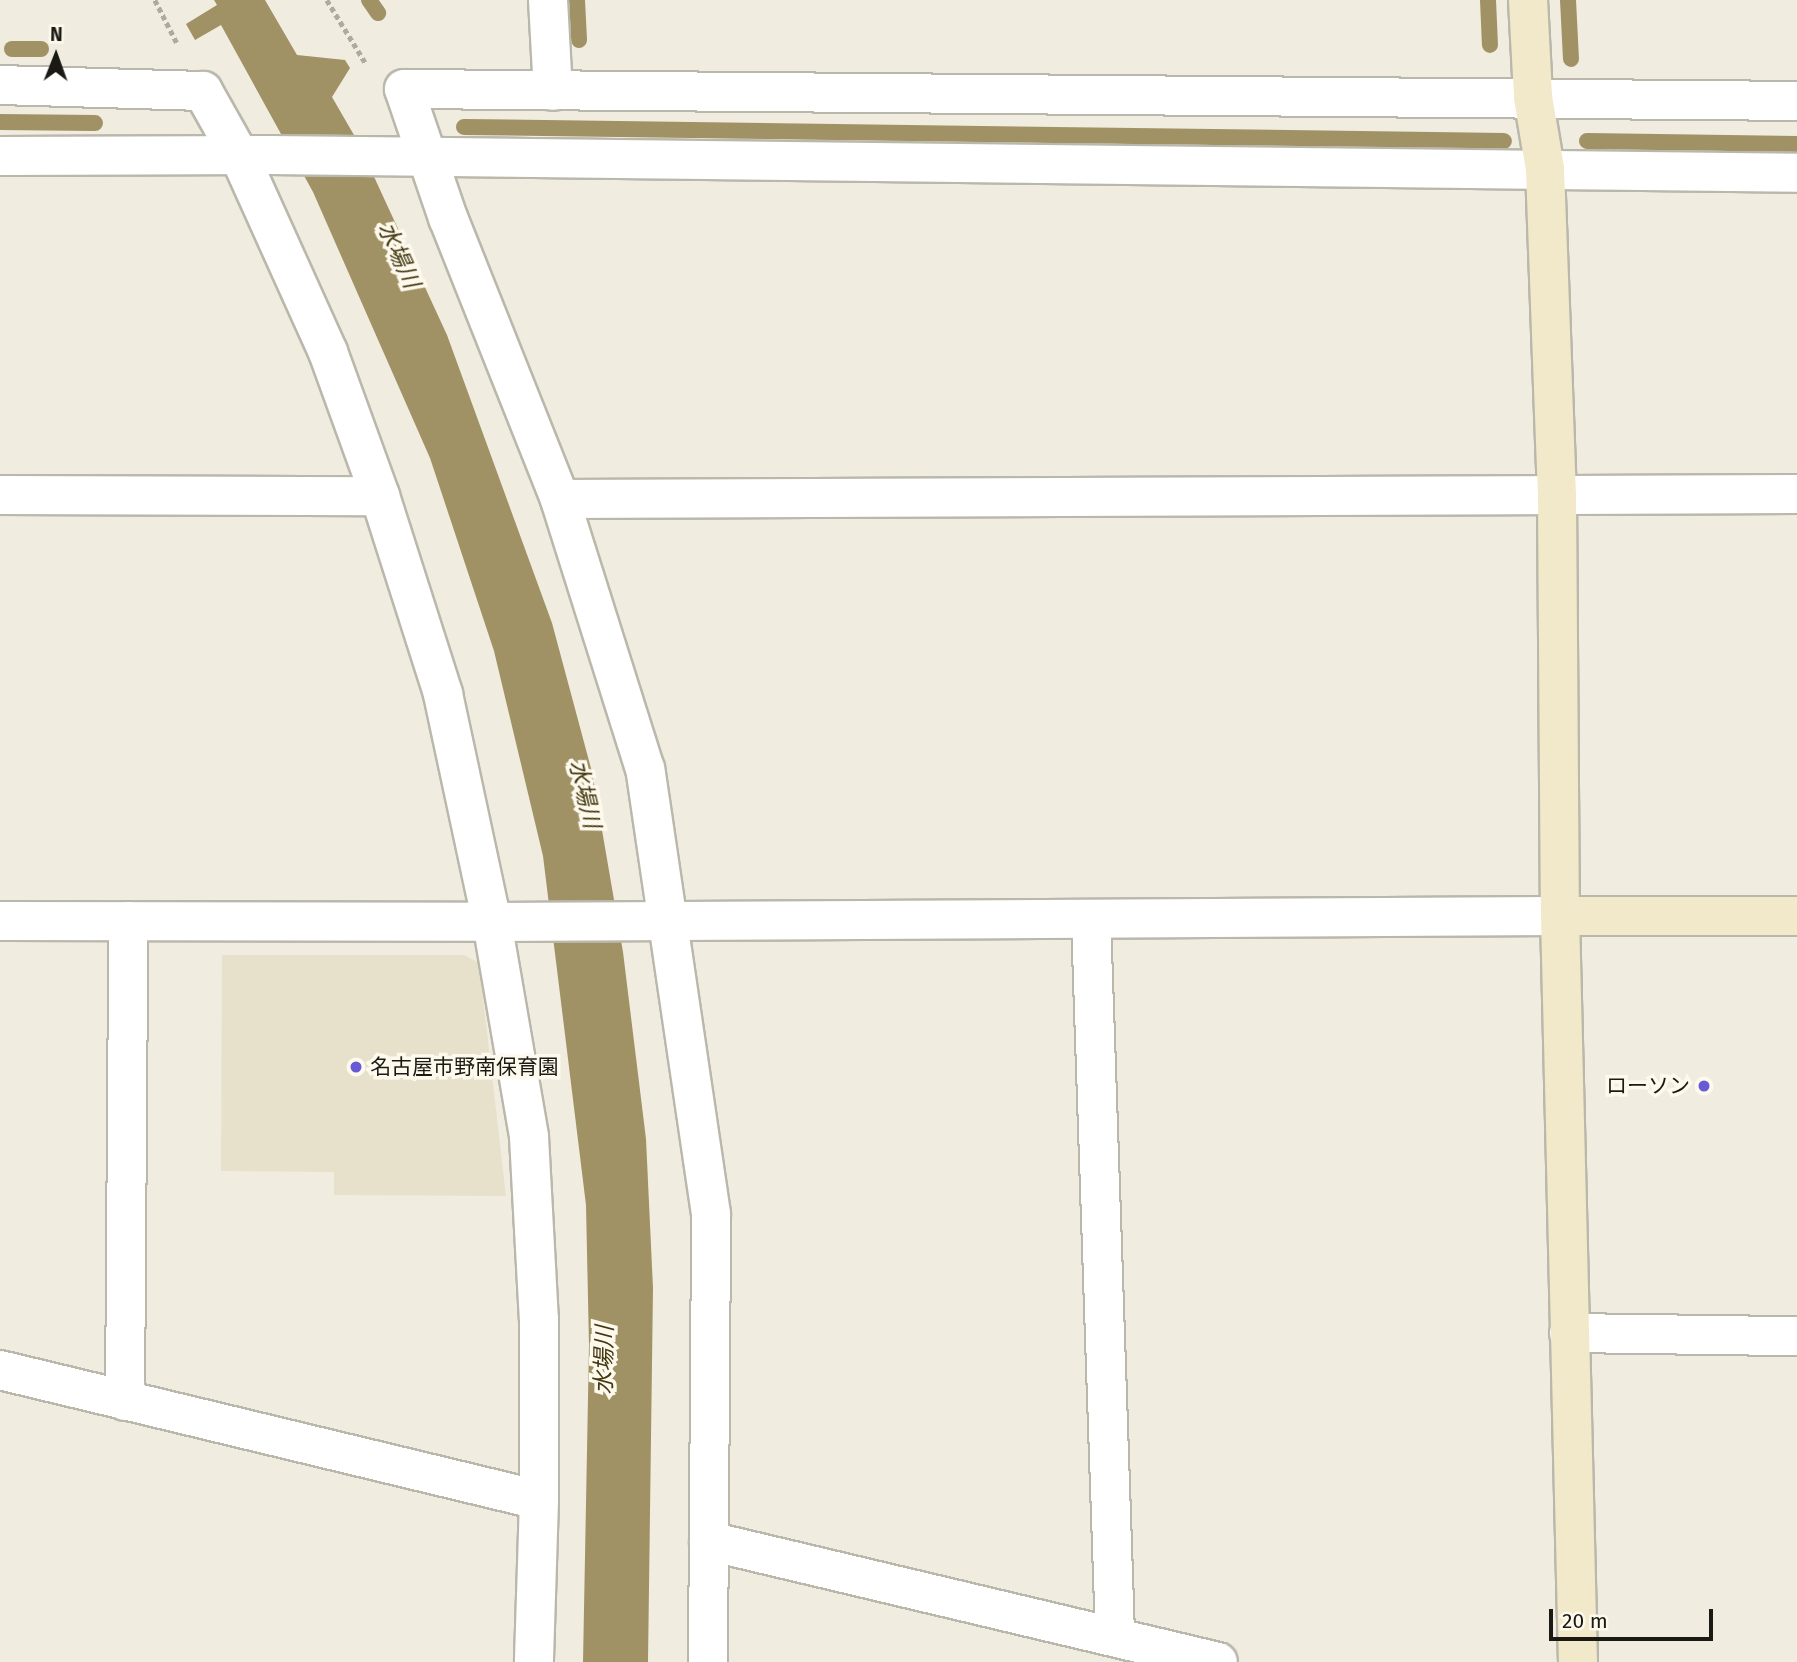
<!DOCTYPE html>
<meta charset="utf-8">
<style>
body{margin:0}
#map{position:relative;width:1797px;height:1662px;overflow:hidden;background:#f0ecdf;font-family:"Fira Sans","Noto Sans JP",sans-serif}
div>[style]{position:absolute}
.built>*{inset:0;background:#e7e1cc}
.water>*{inset:0;background:#a09264}
.stream>*{height:16px;margin:-8px;padding:0 8px;transform-origin:8px;border-radius:8px;background:#a09264}
.path>*{height:4.5px;margin-top:-2.25px;transform-origin:0;background:repeating-linear-gradient(90deg,#adaa9f 0 5px,transparent 0 8.5px)}
.roads{filter:drop-shadow(2px 0 #bab7ab) drop-shadow(-2px 0 #bab7ab) drop-shadow(0 2px #bab7ab) drop-shadow(0 -2px #bab7ab)}
.street>*{height:38px;margin:-19px;padding:0 19px;transform-origin:19px;border-radius:19px;background:#fff}
.secondary>*{height:38px;margin:-19px;padding:0 19px;transform-origin:19px;border-radius:19px;background:#f2e9ca}
.dots>*{width:19px;height:19px;translate:-50% -50%;box-sizing:border-box;border:4px solid #fdf9ec;border-radius:50%}
span{translate:-50% -50%;white-space:nowrap;text-align:center;line-height:1.15;-webkit-text-stroke:7px #fdf9ec;paint-order:stroke}
.poi-label{font-size:21px;color:#1a1914}
.left{translate:0 -50%;text-align:left}
.right{translate:-100% -50%;text-align:right}
.water-label{font-size:23px;color:#423710;font-style:italic}
.north{position:absolute;left:21px;top:21px;width:70px;height:70px;-webkit-text-stroke:5px #fdf9ec;paint-order:stroke;rotate:1deg;font-size:19px;font-weight:700;line-height:28px;text-align:center;color:#1a1914}
.north::after{content:'';display:block;margin:auto;width:24px;height:32px;background:#1a1914;clip-path:polygon(50% 0,100% 100%,50% 72%,0 100%)}
.scale{position:absolute;left:1549px;top:1609px;width:164px;height:32px;box-sizing:border-box;border:4px solid #1a1914;border-top:0;padding-left:9px;font-size:21px;line-height:24px;white-space:nowrap;color:#1a1914;-webkit-text-stroke:5px #fdf9ec;paint-order:stroke}
</style>
<div id="map">
<div class="built">
<i style="clip-path:polygon(222px 955px,464px 955px,479px 963px,506px 1196px,334px 1195px,334px 1172px,221px 1171px)"></i>
</div>
<div class="water">
<i style="clip-path:polygon(214px 0,265px 0,297px 55px,345px 60px,350px 68px,332px 97px,358px 142px,447px 335px,552px 623px,592px 772px,623px 952px,646px 1139px,653px 1288px,648px 1662px,583px 1662px,589px 1345px,586px 1205px,543px 856px,494px 651px,430px 458px,313px 192px,221px 25px,195px 40px,186px 24px,217px 5px)"></i>
</div>
<div class="stream">
<i style="left:369px;top:0;width:16px;rotate:55deg"></i>
<i style="left:577px;top:0;width:40px;rotate:87.1deg"></i>
<i style="left:1488px;top:0;width:45px;rotate:87.5deg"></i>
<i style="left:1568px;top:0;width:59px;rotate:87.1deg"></i>
<i style="left:12px;top:49px;width:29px"></i>
<i style="left:0;top:122px;width:95px;rotate:0.6deg"></i>
<i style="left:464px;top:127px;width:1040px;rotate:0.77deg"></i>
<i style="left:1587px;top:141px;width:210px;rotate:0.8deg"></i>
</div>
<div class="path">
<i style="left:155px;top:0;width:48px;rotate:62.9deg"></i>
<i style="left:327px;top:0;width:73px;rotate:58.5deg"></i>
</div>
<div class="roads">
<div class="street">
<i style="left:548px;top:0;width:91px;rotate:86.9deg"></i>
<i style="left:0;top:85px;width:203px;rotate:1.7deg"></i>
<i style="left:203px;top:91px;width:76px;rotate:60.7deg"></i>
<i style="left:240px;top:157px;width:214px;rotate:65.7deg"></i>
<i style="left:328px;top:352px;width:153px;rotate:70.1deg"></i>
<i style="left:380px;top:496px;width:208px;rotate:72.3deg"></i>
<i style="left:443px;top:694px;width:233px;rotate:77.9deg"></i>
<i style="left:492px;top:922px;width:218px;rotate:80.2deg"></i>
<i style="left:529px;top:1137px;width:182px;rotate:86.9deg"></i>
<i style="left:539px;top:1319px;width:181px;rotate:90deg"></i>
<i style="left:539px;top:1500px;width:162px;rotate:91.8deg"></i>
<i style="left:0;top:156px;width:269px;rotate:-0.2deg"></i>
<i style="left:269px;top:155px;width:1528px;rotate:0.67deg"></i>
<i style="left:0;top:495px;width:380px;rotate:0.2deg"></i>
<i style="left:560px;top:499px;width:1237px;rotate:-0.23deg"></i>
<i style="left:1091px;top:919px;width:717px;rotate:88.08deg"></i>
<i style="left:0;top:921px;width:492px;rotate:0.1deg"></i>
<i style="left:492px;top:922px;width:1068px;rotate:-0.32deg"></i>
<i style="left:1569px;top:1333px;width:228px;rotate:0.8deg"></i>
<i style="left:0;top:1370px;width:554px;rotate:13.56deg"></i>
<i style="left:125px;top:1401px;width:480px;rotate:-89.6deg"></i>
<i style="left:709px;top:1541px;width:523px;rotate:13.37deg"></i>
<i style="left:708px;top:1662px;width:448px;rotate:-89.6deg"></i>
<i style="left:711px;top:1214px;width:450px;rotate:-98.4deg"></i>
<i style="left:645px;top:769px;width:283px;rotate:-107.5deg"></i>
<i style="left:560px;top:499px;width:302px;rotate:-111.7deg"></i>
<i style="left:448px;top:218px;width:136px;rotate:-108.8deg"></i>
<i style="left:404px;top:89px;width:1393px;rotate:0.49deg"></i>
</div>
<div class="secondary">
<i style="left:1528px;top:0;width:97px;rotate:87deg"></i>
<i style="left:1533px;top:97px;width:73px;rotate:80.5deg"></i>
<i style="left:1545px;top:169px;width:327px;rotate:87.9deg"></i>
<i style="left:1557px;top:496px;width:420px;rotate:89.6deg"></i>
<i style="left:1560px;top:916px;width:746px;rotate:88.62deg"></i>
<i style="left:1560px;top:916px;width:237px"></i>
</div>
</div>
<div class="dots">
<i style="left:356px;top:1067px;background:#685ad4"></i>
<i style="left:1704px;top:1086px;background:#685ad4"></i>
</div>
<div class="poi-label">
<span class="left" style="left:370px;top:1067px">名古屋市野南保育園</span>
<span class="right" style="left:1690px;top:1086px">ローソン</span>
</div>
<div class="water-label">
<span style="left:399px;top:255px;rotate:66deg">水場川</span>
<span style="left:585px;top:794px;rotate:77deg">水場川</span>
<span style="left:604px;top:1360px;rotate:-89deg">水場川</span>
</div>
<div class="north">N</div>
<div class="scale">20 m</div>
</div>
